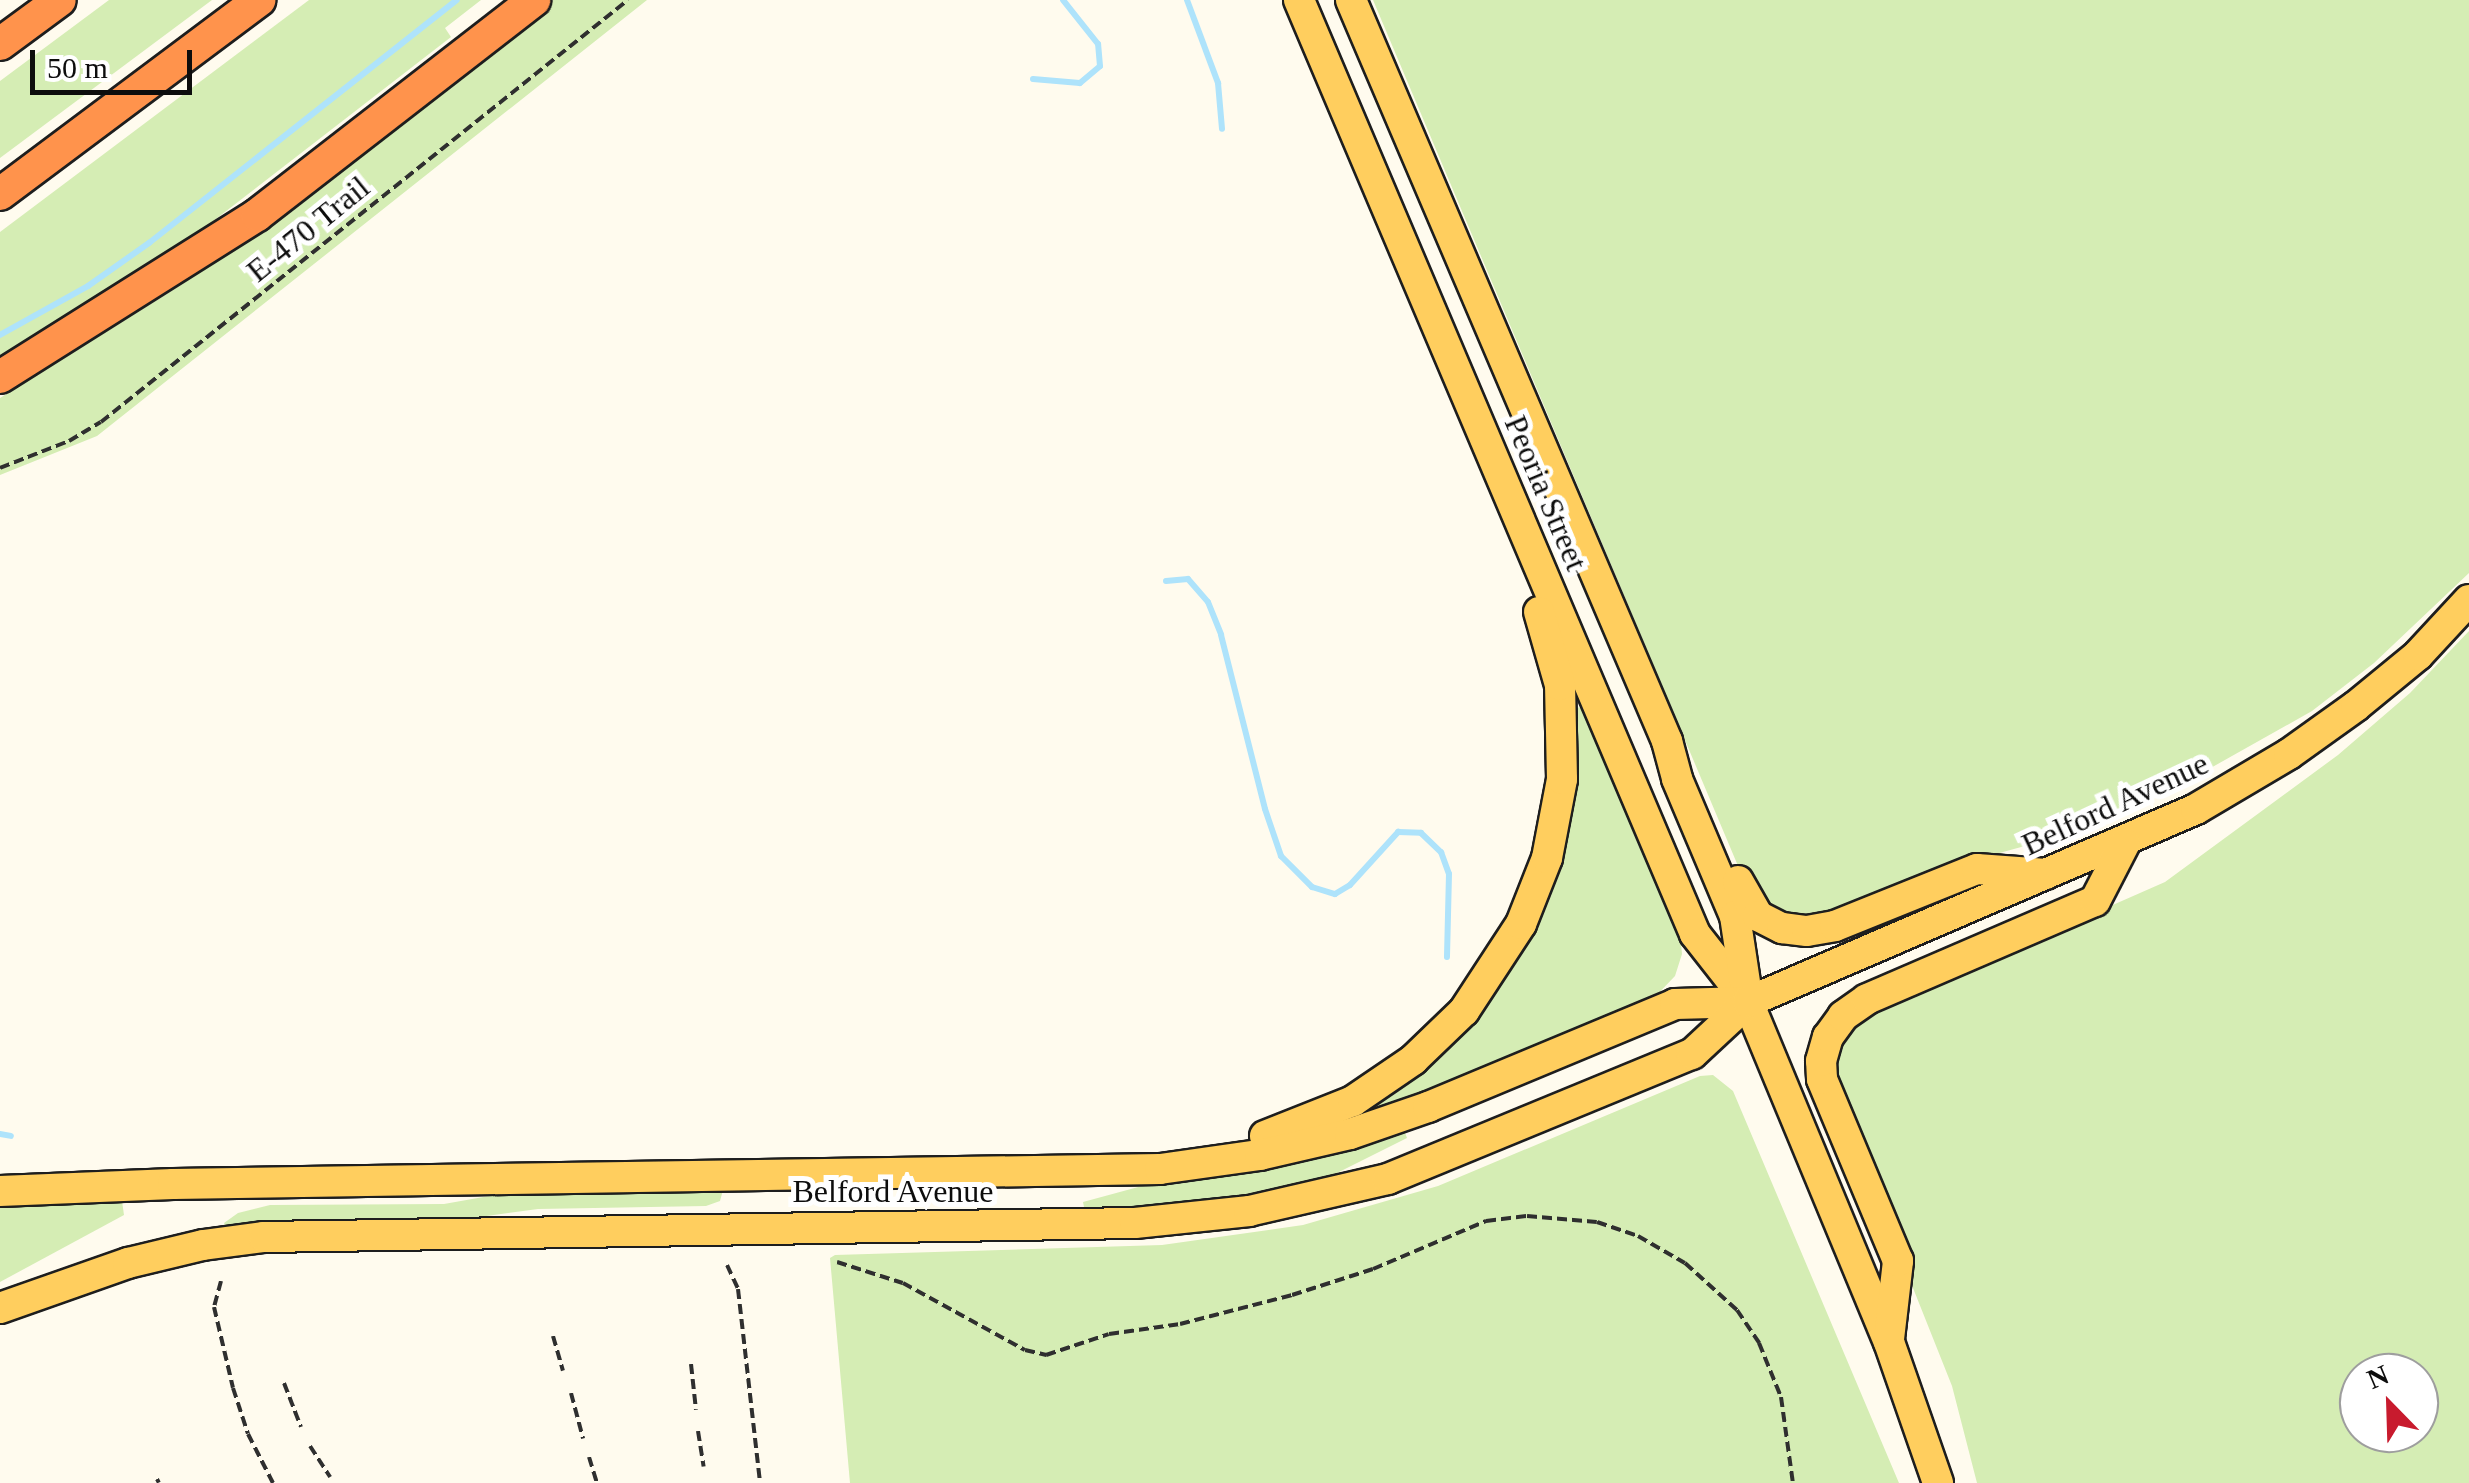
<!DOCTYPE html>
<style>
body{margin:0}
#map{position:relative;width:2469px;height:1483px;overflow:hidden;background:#fffbee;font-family:Georgia,serif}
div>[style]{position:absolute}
.green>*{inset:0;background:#d5edb4}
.stream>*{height:6px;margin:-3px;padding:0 3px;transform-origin:3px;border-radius:3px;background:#aee3fb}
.path>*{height:4px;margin-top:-2px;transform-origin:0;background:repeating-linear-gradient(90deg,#2f2f2f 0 10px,transparent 0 15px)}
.roads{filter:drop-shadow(2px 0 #1e1e1e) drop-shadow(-2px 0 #1e1e1e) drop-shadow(0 2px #1e1e1e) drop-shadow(0 -2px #1e1e1e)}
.major>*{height:30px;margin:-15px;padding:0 15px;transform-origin:15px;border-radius:15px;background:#ffce5e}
.highway>*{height:32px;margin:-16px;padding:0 16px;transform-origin:16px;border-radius:16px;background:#ff934c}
span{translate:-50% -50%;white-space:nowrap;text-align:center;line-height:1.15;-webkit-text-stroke:10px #fff;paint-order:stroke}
.street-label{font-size:32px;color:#0d0d0d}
.north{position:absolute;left:2339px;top:1353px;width:100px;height:100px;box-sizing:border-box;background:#fff;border:2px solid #9e9e9e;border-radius:50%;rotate:337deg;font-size:28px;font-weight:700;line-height:40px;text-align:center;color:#0d0d0d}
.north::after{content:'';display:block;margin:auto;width:35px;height:45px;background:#c81b2e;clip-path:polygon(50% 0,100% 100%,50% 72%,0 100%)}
.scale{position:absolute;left:30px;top:50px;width:162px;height:45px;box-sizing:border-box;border:5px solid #0d0d0d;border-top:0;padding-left:12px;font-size:30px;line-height:35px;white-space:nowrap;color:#0d0d0d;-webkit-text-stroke:8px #fff;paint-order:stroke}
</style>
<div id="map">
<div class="green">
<i style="clip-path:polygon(109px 0,212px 0,0 158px,0 81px)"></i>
<i style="clip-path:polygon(309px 0,481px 0,445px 28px,451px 37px,199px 232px,0 360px,0 232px)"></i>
<i style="clip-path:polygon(553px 0,647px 0,97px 436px,0 475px,0 398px,181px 285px,341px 167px)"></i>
<i style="clip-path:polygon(1373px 0,2469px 0,2469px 573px,2374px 663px,2312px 711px,2184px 783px,2061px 836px,1941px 869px,1819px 920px,1776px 915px,1749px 892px)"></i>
<i style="clip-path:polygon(evenodd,2469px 631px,2469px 1483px,1977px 1483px,1952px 1386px,1835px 1092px,1834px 1050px,1862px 1015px,2165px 882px,2338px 755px,2410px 693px,2469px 631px,2359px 1373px,2419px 1373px,2419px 1433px,2359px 1433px,2359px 1373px)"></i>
<i style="clip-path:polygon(1582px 707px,1680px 933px,1682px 954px,1675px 976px,1653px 999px,1424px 1095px,1366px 1114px,1364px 1109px,1498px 982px,1575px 708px)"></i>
<i style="clip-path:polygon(1713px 1075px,1733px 1091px,1899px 1483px,850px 1483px,830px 1258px,835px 1255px,1162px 1245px,1303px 1225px,1438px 1186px,1700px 1076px)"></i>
<i style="clip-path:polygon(1404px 1130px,1407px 1138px,1315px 1184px,1199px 1205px,1085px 1212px,1083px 1202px,1153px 1183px)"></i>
<i style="clip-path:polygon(723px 1190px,720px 1201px,706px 1206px,538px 1209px,465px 1219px,300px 1221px,226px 1228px,224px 1223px,238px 1213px,270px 1205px,444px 1204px,511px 1192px)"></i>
<i style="clip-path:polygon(122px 1201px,124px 1215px,0 1282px,0 1204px)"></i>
</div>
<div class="stream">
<i style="left:1187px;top:0;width:89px;rotate:69.5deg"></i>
<i style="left:1218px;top:83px;width:46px;rotate:85deg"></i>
<i style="left:1033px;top:79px;width:47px;rotate:4.9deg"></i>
<i style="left:1080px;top:83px;width:26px;rotate:-40deg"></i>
<i style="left:1100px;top:66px;width:22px;rotate:-95deg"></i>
<i style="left:1098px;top:44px;width:56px;rotate:-128.5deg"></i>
<i style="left:0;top:335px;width:101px;rotate:-29.1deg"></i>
<i style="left:88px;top:286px;width:75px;rotate:-35.2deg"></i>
<i style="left:149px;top:243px;width:392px;rotate:-38.3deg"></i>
<i style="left:1166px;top:581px;width:22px;rotate:-5deg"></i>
<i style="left:1188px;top:579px;width:30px;rotate:49deg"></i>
<i style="left:1208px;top:602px;width:35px;rotate:68deg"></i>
<i style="left:1221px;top:635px;width:179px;rotate:75.8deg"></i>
<i style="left:1265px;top:809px;width:50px;rotate:71.2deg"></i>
<i style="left:1281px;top:856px;width:44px;rotate:45deg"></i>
<i style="left:1312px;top:887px;width:24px;rotate:17deg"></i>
<i style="left:1335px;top:894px;width:17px;rotate:-31deg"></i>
<i style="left:1350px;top:885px;width:72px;rotate:-47.8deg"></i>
<i style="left:1398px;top:832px;width:23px;rotate:2deg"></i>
<i style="left:1421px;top:833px;width:28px;rotate:44deg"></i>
<i style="left:1441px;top:852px;width:23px;rotate:70deg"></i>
<i style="left:1449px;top:874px;width:83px;rotate:91.4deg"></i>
<i style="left:0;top:1134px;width:11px;rotate:10deg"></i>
</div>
<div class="path">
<i style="left:0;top:468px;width:74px;rotate:-21.4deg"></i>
<i style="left:69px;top:441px;width:37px;rotate:-31deg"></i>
<i style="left:101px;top:422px;width:675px;rotate:-38.69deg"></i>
<i style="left:837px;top:1262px;width:69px;rotate:17.7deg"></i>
<i style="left:903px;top:1283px;width:139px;rotate:28.8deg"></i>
<i style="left:1025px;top:1350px;width:22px;rotate:13deg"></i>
<i style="left:1046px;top:1355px;width:66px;rotate:-18.4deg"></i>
<i style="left:1109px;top:1334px;width:72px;rotate:-8deg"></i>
<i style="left:1180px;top:1324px;width:116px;rotate:-14.5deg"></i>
<i style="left:1292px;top:1295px;width:85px;rotate:-17.8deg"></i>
<i style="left:1373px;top:1269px;width:123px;rotate:-23deg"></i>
<i style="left:1486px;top:1221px;width:41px;rotate:-7deg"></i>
<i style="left:1527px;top:1216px;width:70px;rotate:4.9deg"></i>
<i style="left:1597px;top:1222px;width:43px;rotate:18.9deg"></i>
<i style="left:1638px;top:1236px;width:54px;rotate:29.9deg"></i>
<i style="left:1685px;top:1263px;width:70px;rotate:42.1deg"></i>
<i style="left:1737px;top:1310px;width:40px;rotate:56deg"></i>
<i style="left:1759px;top:1343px;width:58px;rotate:67.8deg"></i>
<i style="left:1781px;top:1397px;width:87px;rotate:82.1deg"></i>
<i style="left:727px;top:1265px;width:26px;rotate:65deg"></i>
<i style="left:738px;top:1289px;width:195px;rotate:83.5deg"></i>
<i style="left:221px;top:1281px;width:27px;rotate:105deg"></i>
<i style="left:214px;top:1307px;width:83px;rotate:76.8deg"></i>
<i style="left:233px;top:1388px;width:48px;rotate:71.9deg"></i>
<i style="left:248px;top:1434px;width:55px;rotate:63deg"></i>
<i style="left:553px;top:1336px;width:36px;rotate:74deg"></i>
<i style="left:691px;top:1364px;width:46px;rotate:83.8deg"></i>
<i style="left:284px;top:1383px;width:47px;rotate:68.9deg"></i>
<i style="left:571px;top:1393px;width:47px;rotate:75.1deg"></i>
<i style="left:698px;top:1431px;width:36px;rotate:81deg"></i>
<i style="left:310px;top:1446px;width:37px;rotate:57deg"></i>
<i style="left:589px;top:1457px;width:27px;rotate:73deg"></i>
<i style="left:157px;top:1479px;width:4px;rotate:63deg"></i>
</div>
<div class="roads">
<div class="major">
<i style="left:1299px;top:0;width:1014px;rotate:67.02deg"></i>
<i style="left:1695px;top:934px;width:83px;rotate:51.9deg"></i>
<i style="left:1351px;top:0;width:806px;rotate:66.9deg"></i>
<i style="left:1667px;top:741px;width:39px;rotate:75deg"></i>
<i style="left:1677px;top:779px;width:149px;rotate:67.1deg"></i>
<i style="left:1735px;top:916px;width:87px;rotate:81.4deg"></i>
<i style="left:1748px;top:1002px;width:368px;rotate:67.5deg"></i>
<i style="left:1889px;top:1342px;width:149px;rotate:70.8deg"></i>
<i style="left:1738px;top:881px;width:40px;rotate:60.3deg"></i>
<i style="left:1758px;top:916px;width:27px;rotate:27deg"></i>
<i style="left:1782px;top:928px;width:25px;rotate:7deg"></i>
<i style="left:1807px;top:931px;width:28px;rotate:-10deg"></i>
<i style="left:1835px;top:926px;width:153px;rotate:-21.9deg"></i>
<i style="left:1977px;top:869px;width:69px;rotate:4.1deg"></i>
<i style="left:1265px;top:1136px;width:95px;rotate:-21.7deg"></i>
<i style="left:1353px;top:1101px;width:73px;rotate:-34.3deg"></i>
<i style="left:1413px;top:1060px;width:71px;rotate:-43.9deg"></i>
<i style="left:1464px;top:1011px;width:104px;rotate:-56.8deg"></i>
<i style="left:1521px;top:924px;width:71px;rotate:-68.5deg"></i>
<i style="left:1547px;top:858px;width:80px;rotate:-79.2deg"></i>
<i style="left:1562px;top:779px;width:94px;rotate:-91.2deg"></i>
<i style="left:1560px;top:685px;width:76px;rotate:-106deg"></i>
<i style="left:0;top:1191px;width:173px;rotate:-2.3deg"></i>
<i style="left:173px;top:1184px;width:987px;rotate:-0.87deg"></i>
<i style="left:1160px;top:1169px;width:101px;rotate:-8deg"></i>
<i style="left:1260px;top:1155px;width:92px;rotate:-13.1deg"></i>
<i style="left:1350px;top:1134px;width:83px;rotate:-19.1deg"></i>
<i style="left:1428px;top:1107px;width:268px;rotate:-22.6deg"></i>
<i style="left:1675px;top:1004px;width:73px;rotate:-1.6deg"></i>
<i style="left:0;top:1308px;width:136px;rotate:-19.4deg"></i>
<i style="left:128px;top:1263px;width:77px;rotate:-13.5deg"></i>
<i style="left:203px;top:1245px;width:62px;rotate:-7.5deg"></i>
<i style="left:264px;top:1237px;width:871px;rotate:-0.92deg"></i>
<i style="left:1135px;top:1223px;width:115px;rotate:-6deg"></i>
<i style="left:1249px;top:1211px;width:143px;rotate:-13deg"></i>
<i style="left:1388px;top:1179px;width:329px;rotate:-22.4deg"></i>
<i style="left:1692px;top:1054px;width:76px;rotate:-42.9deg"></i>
<i style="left:1748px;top:1002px;width:488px;rotate:-23.3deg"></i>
<i style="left:2196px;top:809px;width:108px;rotate:-30.6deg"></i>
<i style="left:2289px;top:754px;width:82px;rotate:-35.6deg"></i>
<i style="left:2356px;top:706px;width:80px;rotate:-39.4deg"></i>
<i style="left:2418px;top:655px;width:75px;rotate:-47.2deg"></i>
<i style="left:1889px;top:1339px;width:79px;rotate:-83.4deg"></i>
<i style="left:1898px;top:1261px;width:197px;rotate:-112.7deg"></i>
<i style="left:1822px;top:1079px;width:18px;rotate:-93deg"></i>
<i style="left:1821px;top:1061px;width:25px;rotate:-74deg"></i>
<i style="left:1828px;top:1037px;width:26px;rotate:-54deg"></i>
<i style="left:1843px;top:1016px;width:29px;rotate:-35deg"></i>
<i style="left:1867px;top:999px;width:248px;rotate:-23.3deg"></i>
<i style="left:2095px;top:901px;width:65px;rotate:-62.7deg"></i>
</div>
<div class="highway">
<i style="left:0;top:44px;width:74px;rotate:-36.3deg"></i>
<i style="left:0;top:194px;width:324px;rotate:-36.8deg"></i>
<i style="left:0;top:377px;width:304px;rotate:-32.2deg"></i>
<i style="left:257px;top:215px;width:351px;rotate:-37.8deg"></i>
</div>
</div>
<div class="street-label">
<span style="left:308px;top:229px;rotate:-39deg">E-470 Trail</span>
<span style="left:1546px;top:493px;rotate:67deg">Peoria Street</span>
<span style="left:2115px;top:804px;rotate:-25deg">Belford Avenue</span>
<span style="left:893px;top:1191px">Belford Avenue</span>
</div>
<div class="north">N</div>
<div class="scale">50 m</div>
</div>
